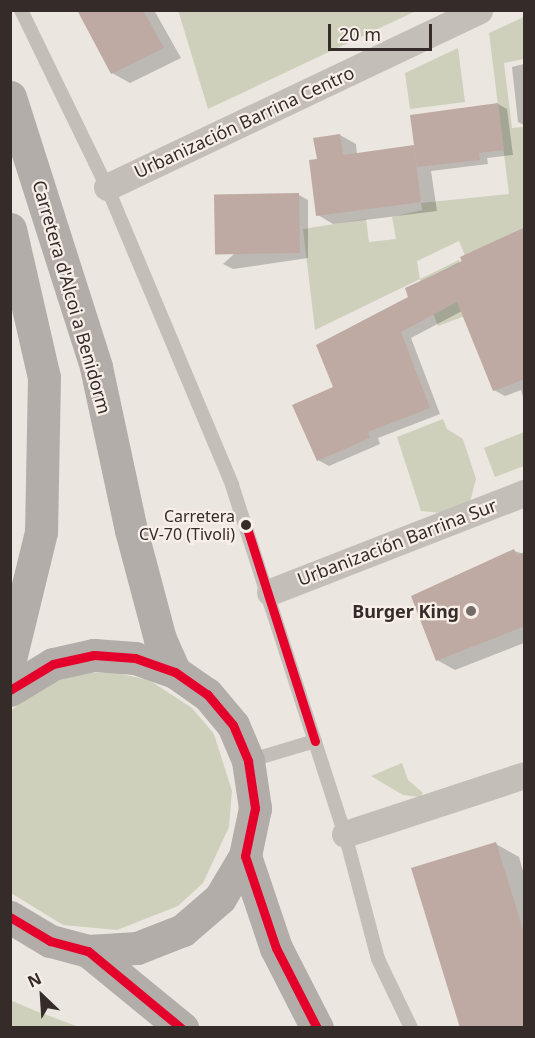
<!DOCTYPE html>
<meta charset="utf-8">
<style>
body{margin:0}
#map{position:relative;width:535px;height:1038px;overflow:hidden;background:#ece6e0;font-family:"Noto Sans",sans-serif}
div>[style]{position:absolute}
.green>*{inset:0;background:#ced0bb}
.shadow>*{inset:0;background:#0003}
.building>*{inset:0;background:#beaaa3;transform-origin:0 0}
.service>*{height:14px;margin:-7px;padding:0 7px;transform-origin:7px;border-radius:7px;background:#c4beb9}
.minor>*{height:27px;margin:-13.5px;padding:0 13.5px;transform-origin:13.5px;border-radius:13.5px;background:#c4beb9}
.primary>*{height:33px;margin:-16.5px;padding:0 16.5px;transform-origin:16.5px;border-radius:16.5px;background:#b3ada9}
.bus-1>*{height:9px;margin:-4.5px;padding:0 4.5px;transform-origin:4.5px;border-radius:4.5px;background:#e4002b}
.dots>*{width:16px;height:16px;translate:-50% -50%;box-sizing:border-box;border:3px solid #f8f0e8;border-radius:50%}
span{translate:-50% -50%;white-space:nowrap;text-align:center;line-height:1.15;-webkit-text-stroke:4.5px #f8f0e8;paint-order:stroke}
.bus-label{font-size:16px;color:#352b28}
.right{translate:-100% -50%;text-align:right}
.street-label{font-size:18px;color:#352b28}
.poi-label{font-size:18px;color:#352b28;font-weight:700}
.frame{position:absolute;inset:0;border:12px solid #352b28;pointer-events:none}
.north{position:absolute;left:12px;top:966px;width:60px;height:60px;-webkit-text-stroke:4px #f8f0e8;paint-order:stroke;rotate:335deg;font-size:16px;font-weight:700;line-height:24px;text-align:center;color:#352b28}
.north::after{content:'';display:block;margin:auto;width:21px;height:27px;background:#352b28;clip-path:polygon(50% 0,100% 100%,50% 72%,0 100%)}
.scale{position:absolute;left:328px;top:24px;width:104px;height:27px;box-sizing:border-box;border:3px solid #352b28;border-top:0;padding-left:8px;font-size:18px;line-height:21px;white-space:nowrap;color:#352b28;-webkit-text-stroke:4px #f8f0e8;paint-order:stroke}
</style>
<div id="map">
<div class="green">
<i style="clip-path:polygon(178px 10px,416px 10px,416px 11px,208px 109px)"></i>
<i style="clip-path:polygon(524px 17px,524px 59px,504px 63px,512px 128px,524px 127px,524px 227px,465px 256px,459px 241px,417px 261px,420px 279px,459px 260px,465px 278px,524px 294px,438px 326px,420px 279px,315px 330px,303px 229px,366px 219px,369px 242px,396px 239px,392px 217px,422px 210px,421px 203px,509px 194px,489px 33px)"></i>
<i style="clip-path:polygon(458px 48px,465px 102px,410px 109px,405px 73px)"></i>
<i style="clip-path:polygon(443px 419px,447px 429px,463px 439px,476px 479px,470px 502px,442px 513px,421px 511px,397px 437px)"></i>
<i style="clip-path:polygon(524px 432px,524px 466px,495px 477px,484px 448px)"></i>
<i style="clip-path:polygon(82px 673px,116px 673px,149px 680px,192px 708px,214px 734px,232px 791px,229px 827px,203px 883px,178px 906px,117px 930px,63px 925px,11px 893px,10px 711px,47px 684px)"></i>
<i style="clip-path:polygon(402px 763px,408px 780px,423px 793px,420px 797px,403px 795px,371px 776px)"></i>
<i style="clip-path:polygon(10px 1000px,36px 1011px,79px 1027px,11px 1027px)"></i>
</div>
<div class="shadow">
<i style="clip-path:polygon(83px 10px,154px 10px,181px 58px,130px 83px,112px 73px)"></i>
<i style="clip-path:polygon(524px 64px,524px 125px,518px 122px,512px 67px)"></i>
<i style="clip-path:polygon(498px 104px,507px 109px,513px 155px,487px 158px,488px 164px,431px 171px,437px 211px,333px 224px,318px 215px,318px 161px,340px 135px,356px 144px,357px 155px,416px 148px)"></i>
<i style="clip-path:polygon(299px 195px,308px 200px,308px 258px,233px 269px,223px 264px)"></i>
<i style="clip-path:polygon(524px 229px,524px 401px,521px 390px,505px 396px,494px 390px,462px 311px,411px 338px,440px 414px,378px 438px,380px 444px,329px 466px,318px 460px,335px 388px,410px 298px,407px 289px)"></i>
<i style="clip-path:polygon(514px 551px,524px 554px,524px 643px,455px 670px,437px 660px)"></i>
<i style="clip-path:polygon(496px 844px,519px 857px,524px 874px,524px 1028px)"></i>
</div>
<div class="building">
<i style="clip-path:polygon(77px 10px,143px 10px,164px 48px,111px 74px)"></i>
<i style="clip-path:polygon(498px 103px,504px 150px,479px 153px,480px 160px,417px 167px,410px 115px)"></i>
<i style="clip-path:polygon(340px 134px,343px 155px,414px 145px,421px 202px,316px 216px,309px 160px,317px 159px,313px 138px)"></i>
<i style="left:299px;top:193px;width:60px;height:85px;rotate:89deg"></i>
<i style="clip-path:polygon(525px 227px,525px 379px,493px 391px,457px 302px,401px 332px,430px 408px,368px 432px,370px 438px,317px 461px,292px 405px,333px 387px,316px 345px,408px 297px,405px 288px,462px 262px,460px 257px)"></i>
<i style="clip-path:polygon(514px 549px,517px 555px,525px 552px,525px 626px,436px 661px,411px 596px)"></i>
<i style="clip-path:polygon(496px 842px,525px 936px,525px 1028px,460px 1028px,411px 868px)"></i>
</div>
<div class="service">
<i style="left:21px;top:10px;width:197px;rotate:64.1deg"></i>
<i style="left:107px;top:187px;width:323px;rotate:67.2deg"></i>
<i style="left:232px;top:485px;width:367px;rotate:72.1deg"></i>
<i style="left:345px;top:834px;width:129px;rotate:75.2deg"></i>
<i style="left:378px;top:959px;width:76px;rotate:64.4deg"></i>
<i style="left:248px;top:761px;width:70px;rotate:-16.6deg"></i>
</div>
<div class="minor">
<i style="left:107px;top:187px;width:412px;rotate:-25.4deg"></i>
<i style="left:270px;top:592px;width:273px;rotate:-21.3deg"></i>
<i style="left:345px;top:834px;width:188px;rotate:-18.2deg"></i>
</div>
<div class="primary">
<i style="left:10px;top:97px;width:283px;rotate:72.3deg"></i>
<i style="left:96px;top:367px;width:167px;rotate:77.9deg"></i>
<i style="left:131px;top:530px;width:113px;rotate:75.1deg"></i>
<i style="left:160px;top:639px;width:36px;rotate:66deg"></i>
<i style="left:10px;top:229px;width:152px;rotate:77.1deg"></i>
<i style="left:44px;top:377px;width:155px;rotate:91.1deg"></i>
<i style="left:41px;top:532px;width:131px;rotate:103.7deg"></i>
<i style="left:10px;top:690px;width:50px;rotate:-31.2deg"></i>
<i style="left:53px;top:664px;width:42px;rotate:-12.4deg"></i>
<i style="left:94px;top:655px;width:41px;rotate:4.2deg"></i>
<i style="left:135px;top:658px;width:42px;rotate:19.3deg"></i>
<i style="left:175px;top:672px;width:39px;rotate:35deg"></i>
<i style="left:207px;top:694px;width:40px;rotate:50deg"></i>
<i style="left:233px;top:725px;width:39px;rotate:67deg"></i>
<i style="left:248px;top:761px;width:48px;rotate:81.5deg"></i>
<i style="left:255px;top:808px;width:49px;rotate:101.8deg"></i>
<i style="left:245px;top:856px;width:49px;rotate:120.8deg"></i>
<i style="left:220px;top:898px;width:49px;rotate:139.1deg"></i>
<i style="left:183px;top:930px;width:49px;rotate:158.6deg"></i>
<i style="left:137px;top:948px;width:49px;rotate:176.5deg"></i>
<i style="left:88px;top:951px;width:39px;rotate:-165deg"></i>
<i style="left:50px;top:941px;width:47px;rotate:-149deg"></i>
<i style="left:245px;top:856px;width:97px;rotate:71.4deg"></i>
<i style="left:276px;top:948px;width:90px;rotate:62.9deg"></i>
<i style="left:88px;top:951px;width:122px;rotate:39.3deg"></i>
</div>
<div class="bus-1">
<i style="left:245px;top:522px;width:230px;rotate:72.3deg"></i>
<i style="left:10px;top:690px;width:50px;rotate:-31.2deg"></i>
<i style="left:53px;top:664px;width:42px;rotate:-12.4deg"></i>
<i style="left:94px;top:655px;width:41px;rotate:4.2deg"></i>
<i style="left:135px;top:658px;width:42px;rotate:19.3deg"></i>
<i style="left:175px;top:672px;width:39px;rotate:35deg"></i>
<i style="left:207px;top:694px;width:40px;rotate:50deg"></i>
<i style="left:233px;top:725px;width:39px;rotate:67deg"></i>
<i style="left:248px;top:761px;width:48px;rotate:81.5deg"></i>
<i style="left:255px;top:808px;width:49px;rotate:101.8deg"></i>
<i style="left:245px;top:856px;width:97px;rotate:71.4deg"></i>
<i style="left:276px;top:948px;width:90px;rotate:62.9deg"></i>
<i style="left:10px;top:917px;width:47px;rotate:31deg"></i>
<i style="left:50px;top:941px;width:39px;rotate:15deg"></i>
<i style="left:88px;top:951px;width:121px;rotate:39.6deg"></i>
</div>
<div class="dots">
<i style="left:246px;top:525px;background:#352b28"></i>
<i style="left:471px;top:611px;background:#756c68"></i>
</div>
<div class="bus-label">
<span class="right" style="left:235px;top:525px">Carretera<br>CV-70 (Tivoli)</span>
</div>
<div class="street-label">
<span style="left:244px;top:122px;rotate:-25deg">Urbanización Barrina Centro</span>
<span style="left:72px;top:297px;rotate:74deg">Carretera d'Alcoi a Benidorm</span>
<span style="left:397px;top:542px;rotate:-21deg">Urbanización Barrina Sur</span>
</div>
<div class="poi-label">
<span class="right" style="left:459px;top:611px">Burger King</span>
</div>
<div class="frame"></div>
<div class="north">N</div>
<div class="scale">20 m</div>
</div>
